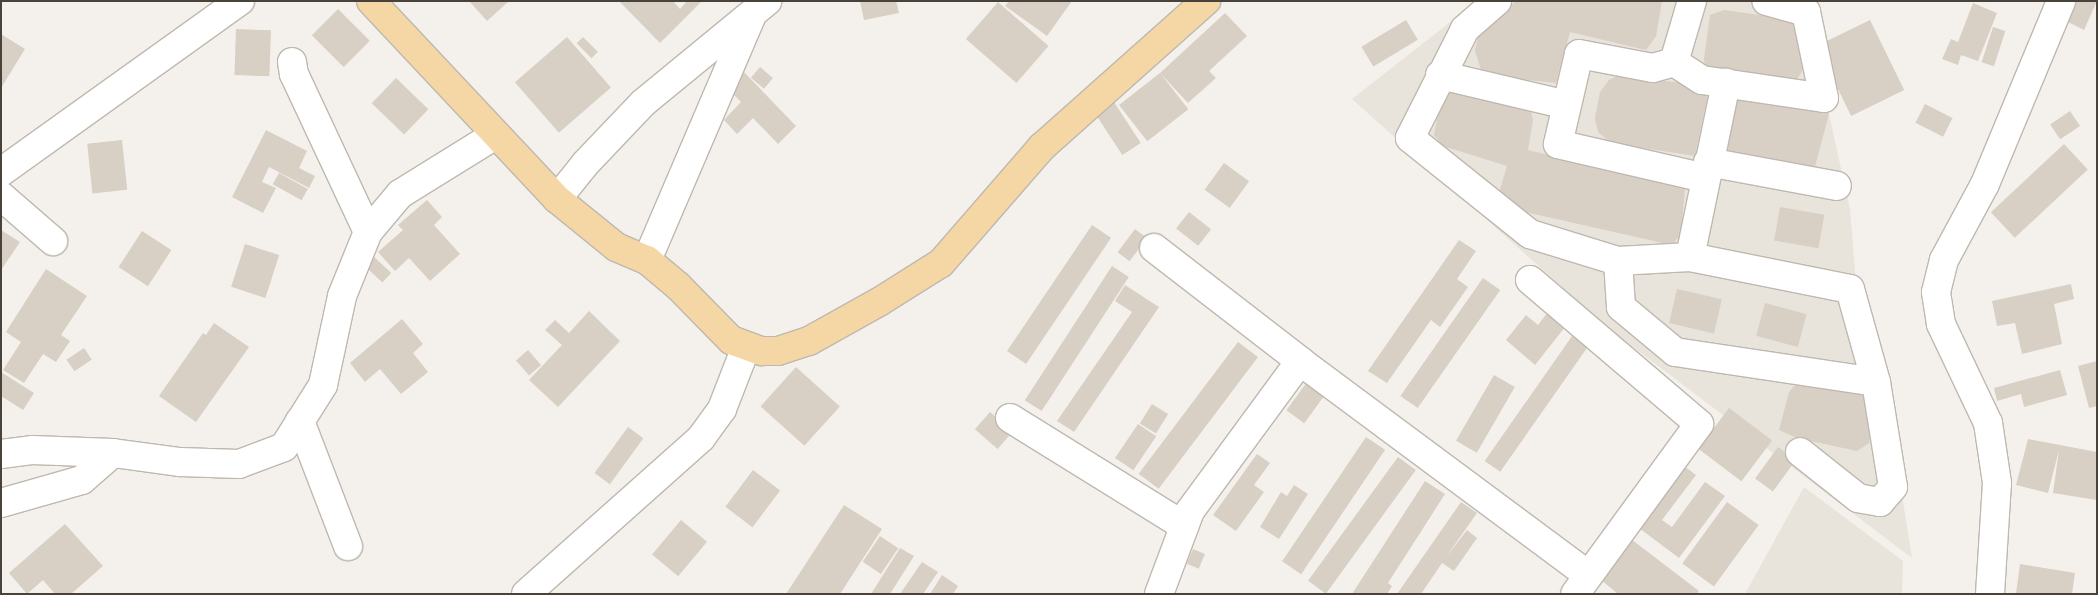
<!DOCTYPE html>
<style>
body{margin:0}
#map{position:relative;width:2098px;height:595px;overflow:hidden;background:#f4f1ec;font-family:Lato,sans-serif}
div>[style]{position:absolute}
.residential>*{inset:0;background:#e8e3db}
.building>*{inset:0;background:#d8cfc5;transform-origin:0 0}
.roads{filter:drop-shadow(1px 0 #bfb8af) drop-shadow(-1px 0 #bfb8af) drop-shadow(0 1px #bfb8af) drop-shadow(0 -1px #bfb8af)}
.minor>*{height:28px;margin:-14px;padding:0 14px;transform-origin:14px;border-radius:14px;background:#fff}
.major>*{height:28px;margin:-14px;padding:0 14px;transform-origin:14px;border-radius:14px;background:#f5d7a5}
span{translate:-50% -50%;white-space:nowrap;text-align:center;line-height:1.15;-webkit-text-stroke:4px #fff;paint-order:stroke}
.frame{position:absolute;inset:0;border:2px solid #48423a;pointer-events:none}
</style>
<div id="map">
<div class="residential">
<i style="clip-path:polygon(1477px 1px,1796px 1px,1824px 109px,1829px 114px,1850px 209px,1856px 283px,1886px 395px,1912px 558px,1608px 328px,1352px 99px)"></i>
<i style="clip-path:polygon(1804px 487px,1903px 561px,1902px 594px,1745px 594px)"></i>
</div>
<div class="building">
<i style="clip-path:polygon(469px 1px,509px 1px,487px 21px)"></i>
<i style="clip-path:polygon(619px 1px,673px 1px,680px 9px,687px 1px,702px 1px,660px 43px)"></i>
<i style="clip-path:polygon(860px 1px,896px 1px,899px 13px,864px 20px)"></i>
<i style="clip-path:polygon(1009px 1px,1072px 1px,1047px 36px,1005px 6px)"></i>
<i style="clip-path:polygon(1517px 1px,1662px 1px,1656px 36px,1646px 50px,1570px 32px,1556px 83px,1510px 78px,1481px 70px,1475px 51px,1481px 21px)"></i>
<i style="clip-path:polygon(2061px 1px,2097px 1px,2084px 30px,2054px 15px)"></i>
<i style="left:998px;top:2px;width:67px;height:49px;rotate:41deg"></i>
<i style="clip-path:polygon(1973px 3px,1997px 13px,1978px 61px,1961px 55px,1958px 65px,1942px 59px,1951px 39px,1958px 42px)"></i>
<i style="left:338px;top:9px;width:45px;height:37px;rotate:45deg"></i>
<i style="clip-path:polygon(1724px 10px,1800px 21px,1807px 47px,1803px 70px,1795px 82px,1706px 72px,1704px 59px,1710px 15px)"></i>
<i style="clip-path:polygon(1225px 13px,1247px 36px,1209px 71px,1216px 78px,1188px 103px,1160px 73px)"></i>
<i style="left:1406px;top:20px;width:23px;height:52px;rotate:59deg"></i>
<i style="left:1870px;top:20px;width:78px;height:59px;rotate:64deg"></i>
<i style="left:1993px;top:27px;width:13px;height:37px;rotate:18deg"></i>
<i style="left:236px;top:29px;width:35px;height:46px;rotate:2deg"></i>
<i style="clip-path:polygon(1px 34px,25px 49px,1px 88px)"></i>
<i style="left:567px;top:37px;width:67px;height:69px;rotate:49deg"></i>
<i style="left:583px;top:37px;width:21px;height:9px;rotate:45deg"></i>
<i style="left:760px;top:67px;width:17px;height:14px;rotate:40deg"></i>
<i style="clip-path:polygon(744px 72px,796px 126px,778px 144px,753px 118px,737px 134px,724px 120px,741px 102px,727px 88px)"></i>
<i style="left:1160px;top:73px;width:46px;height:52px;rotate:52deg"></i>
<i style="clip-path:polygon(1619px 75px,1698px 85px,1708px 94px,1695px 156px,1611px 143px,1598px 132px,1595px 118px,1600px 92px,1609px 80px)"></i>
<i style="left:396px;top:78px;width:45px;height:35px;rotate:44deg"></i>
<i style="clip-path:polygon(1451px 90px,1529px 104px,1533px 120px,1528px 150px,1685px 188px,1681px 234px,1672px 245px,1516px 210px,1499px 193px,1507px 166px,1443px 146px,1434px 135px,1440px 104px)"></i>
<i style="clip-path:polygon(1747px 91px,1817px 104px,1829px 114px,1814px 170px,1731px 154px,1726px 146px,1735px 99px)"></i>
<i style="left:1114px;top:102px;width:49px;height:22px;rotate:57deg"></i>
<i style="left:1925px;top:104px;width:31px;height:21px;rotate:27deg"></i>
<i style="left:2070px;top:111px;width:18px;height:24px;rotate:56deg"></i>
<i style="clip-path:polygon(266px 130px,307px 151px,299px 168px,315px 176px,309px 188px,269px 167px,262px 182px,276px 188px,263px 213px,232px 197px)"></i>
<i style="left:122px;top:140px;width:50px;height:35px;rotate:84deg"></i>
<i style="left:2064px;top:144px;width:35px;height:100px;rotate:47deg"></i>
<i style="left:1224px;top:163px;width:31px;height:33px;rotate:36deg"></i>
<i style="left:279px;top:173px;width:33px;height:13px;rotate:29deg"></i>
<i style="clip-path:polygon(427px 200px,442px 217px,434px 225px,460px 254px,430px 281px,409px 258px,395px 271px,378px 252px,403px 230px,398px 225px)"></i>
<i style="left:1780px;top:207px;width:45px;height:34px;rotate:10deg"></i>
<i style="left:1189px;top:212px;width:28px;height:21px;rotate:38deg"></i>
<i style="left:1092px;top:225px;width:23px;height:152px;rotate:34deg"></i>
<i style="left:1135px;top:229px;width:15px;height:29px;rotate:37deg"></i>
<i style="clip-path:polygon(1px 230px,20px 242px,1px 270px)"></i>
<i style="left:142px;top:231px;width:35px;height:43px;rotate:33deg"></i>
<i style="clip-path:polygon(1459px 240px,1476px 251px,1457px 279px,1468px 287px,1440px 327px,1431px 320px,1387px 383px,1368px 371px)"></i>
<i style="left:245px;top:244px;width:36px;height:45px;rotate:18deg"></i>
<i style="left:373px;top:256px;width:25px;height:13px;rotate:43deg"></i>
<i style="left:1112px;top:266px;width:20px;height:160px;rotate:33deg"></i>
<i style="clip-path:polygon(46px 269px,87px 296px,61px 335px,70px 341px,56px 362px,43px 354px,24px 383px,3px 370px,21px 342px,6px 332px)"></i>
<i style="left:1483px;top:278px;width:21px;height:144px;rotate:35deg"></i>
<i style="clip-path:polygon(2071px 284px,2074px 299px,2054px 304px,2062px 344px,2022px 354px,2015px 323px,1997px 326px,1992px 301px)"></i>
<i style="clip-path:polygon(1125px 285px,1159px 307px,1074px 432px,1057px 421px,1132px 312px,1115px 301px)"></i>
<i style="left:1677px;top:289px;width:46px;height:35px;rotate:13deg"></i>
<i style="left:1765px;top:303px;width:43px;height:34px;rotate:15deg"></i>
<i style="clip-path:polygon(1551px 308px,1569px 322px,1535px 365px,1506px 340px,1526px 315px,1538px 325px)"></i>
<i style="clip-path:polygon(589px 311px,620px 341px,558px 407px,529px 380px,562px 345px,545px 330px,555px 320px,569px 333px)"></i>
<i style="clip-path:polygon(402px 319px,423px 344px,413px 353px,428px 372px,401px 394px,380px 369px,365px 382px,350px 363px)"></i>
<i style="clip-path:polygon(214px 323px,249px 347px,196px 422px,159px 396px,203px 333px,206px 335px)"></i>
<i style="left:1577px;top:329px;width:19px;height:161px;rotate:35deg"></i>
<i style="left:1238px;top:342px;width:25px;height:165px;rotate:37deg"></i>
<i style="left:84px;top:348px;width:14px;height:21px;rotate:56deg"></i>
<i style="left:528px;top:350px;width:20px;height:16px;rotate:49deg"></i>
<i style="clip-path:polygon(2097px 361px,2097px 406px,2089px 408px,2078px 366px)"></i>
<i style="left:796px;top:367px;width:59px;height:53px;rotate:42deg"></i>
<i style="clip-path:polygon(2060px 370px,2067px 395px,2024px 407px,2021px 394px,1997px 401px,1994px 388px)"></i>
<i style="clip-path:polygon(1px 372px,34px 393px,23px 410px,1px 396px)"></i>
<i style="left:1494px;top:375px;width:24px;height:76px;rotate:30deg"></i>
<i style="clip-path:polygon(1802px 378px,1872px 393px,1876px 406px,1869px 443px,1857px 451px,1797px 438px,1779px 430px,1789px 392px)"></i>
<i style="left:1307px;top:382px;width:22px;height:35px;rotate:36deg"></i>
<i style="left:1152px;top:404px;width:19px;height:23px;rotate:32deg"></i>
<i style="left:1729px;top:408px;width:54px;height:51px;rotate:37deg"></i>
<i style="left:990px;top:412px;width:30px;height:23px;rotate:41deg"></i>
<i style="left:1138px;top:424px;width:22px;height:41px;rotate:34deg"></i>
<i style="left:628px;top:427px;width:19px;height:57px;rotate:36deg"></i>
<i style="left:1366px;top:437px;width:23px;height:150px;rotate:34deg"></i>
<i style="clip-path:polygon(2028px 439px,2097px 452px,2097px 500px,2053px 493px,2059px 450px,2048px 493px,2016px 485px)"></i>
<i style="left:1778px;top:447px;width:22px;height:39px;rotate:36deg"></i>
<i style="clip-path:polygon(1257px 454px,1270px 463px,1254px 485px,1264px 492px,1236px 531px,1213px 515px)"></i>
<i style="left:1398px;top:457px;width:22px;height:153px;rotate:36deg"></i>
<i style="clip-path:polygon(1680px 463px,1696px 475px,1662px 520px,1672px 527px,1705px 482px,1725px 496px,1679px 558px,1635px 525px)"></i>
<i style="left:753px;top:470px;width:34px;height:46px;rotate:37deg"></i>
<i style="clip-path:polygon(1425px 481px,1445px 494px,1388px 583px,1392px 586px,1387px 594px,1352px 594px)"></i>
<i style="clip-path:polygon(1294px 485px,1308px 494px,1279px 539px,1260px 527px,1281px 492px,1287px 496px)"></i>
<i style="clip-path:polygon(1461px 502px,1477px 513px,1446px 557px,1467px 530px,1477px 538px,1454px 571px,1442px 563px,1421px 594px,1397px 594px)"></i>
<i style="left:1727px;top:502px;width:39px;height:76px;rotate:36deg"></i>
<i style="clip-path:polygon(844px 505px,882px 529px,840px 594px,786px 594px)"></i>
<i style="left:681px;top:520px;width:34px;height:45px;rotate:40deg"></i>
<i style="clip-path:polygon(65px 524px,103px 566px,71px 594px,55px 594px,43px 580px,27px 594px,9px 573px)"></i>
<i style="left:880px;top:536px;width:22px;height:31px;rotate:34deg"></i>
<i style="clip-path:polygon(1627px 536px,1699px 591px,1697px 594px,1618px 594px,1601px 580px)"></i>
<i style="clip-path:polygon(900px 548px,914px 556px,890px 594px,871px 594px)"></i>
<i style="left:1193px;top:549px;width:13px;height:16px;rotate:23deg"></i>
<i style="clip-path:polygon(922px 562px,938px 572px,923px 594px,900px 594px)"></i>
<i style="clip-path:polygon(2020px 564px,2075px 573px,2072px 594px,2016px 594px)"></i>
<i style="clip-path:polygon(942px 575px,958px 586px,953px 594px,930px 594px)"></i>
</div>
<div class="roads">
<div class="minor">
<i style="left:1497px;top:1px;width:43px;rotate:138.8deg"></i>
<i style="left:1465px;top:29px;width:122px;rotate:116.8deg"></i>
<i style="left:1410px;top:138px;width:154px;rotate:38.7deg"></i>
<i style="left:1530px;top:234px;width:92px;rotate:17.1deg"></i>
<i style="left:1618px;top:261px;width:72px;rotate:-3.2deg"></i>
<i style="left:1690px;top:257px;width:163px;rotate:11.3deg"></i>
<i style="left:1850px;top:289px;width:97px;rotate:74.4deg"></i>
<i style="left:1876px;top:382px;width:106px;rotate:80.8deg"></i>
<i style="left:1893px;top:487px;width:20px;rotate:131deg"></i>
<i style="left:1880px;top:502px;width:22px;rotate:-170deg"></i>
<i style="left:1858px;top:498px;width:74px;rotate:-141.6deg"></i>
<i style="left:292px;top:62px;width:12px;rotate:81deg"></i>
<i style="left:294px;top:74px;width:174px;rotate:64.9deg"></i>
<i style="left:1674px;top:62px;width:64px;rotate:-73.6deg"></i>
<i style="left:1440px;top:75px;width:130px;rotate:13.3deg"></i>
<i style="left:1708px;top:162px;width:131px;rotate:10.5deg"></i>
<i style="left:1px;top:172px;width:294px;rotate:-35.6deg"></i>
<i style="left:1705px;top:178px;width:151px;rotate:-167deg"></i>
<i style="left:1558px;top:144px;width:92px;rotate:-76.9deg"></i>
<i style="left:1579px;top:54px;width:75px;rotate:10.7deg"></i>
<i style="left:1653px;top:68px;width:22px;rotate:-16deg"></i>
<i style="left:1674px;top:62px;width:33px;rotate:33deg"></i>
<i style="left:1702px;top:80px;width:123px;rotate:8.4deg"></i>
<i style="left:1824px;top:98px;width:88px;rotate:-101.8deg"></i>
<i style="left:1806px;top:12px;width:41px;rotate:-164.6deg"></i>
<i style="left:1px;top:196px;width:69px;rotate:40.9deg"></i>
<i style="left:557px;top:199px;width:45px;rotate:-51.3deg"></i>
<i style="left:585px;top:164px;width:84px;rotate:-46.4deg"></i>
<i style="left:643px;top:103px;width:161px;rotate:-39.4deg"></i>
<i style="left:1154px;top:248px;width:185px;rotate:37.7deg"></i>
<i style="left:1300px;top:361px;width:359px;rotate:36.6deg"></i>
<i style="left:1690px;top:257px;width:178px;rotate:-78.3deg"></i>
<i style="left:647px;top:260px;width:264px;rotate:-66.8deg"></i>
<i style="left:1618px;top:261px;width:46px;rotate:86.3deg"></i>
<i style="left:1621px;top:307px;width:70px;rotate:39.8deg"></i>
<i style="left:1675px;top:352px;width:203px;rotate:8.5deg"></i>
<i style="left:1530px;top:280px;width:222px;rotate:40.4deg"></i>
<i style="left:1699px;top:424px;width:210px;rotate:126.1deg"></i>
<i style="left:1010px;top:418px;width:205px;rotate:31.8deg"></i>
<i style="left:300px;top:421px;width:134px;rotate:69deg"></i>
<i style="left:1px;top:454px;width:31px;rotate:-7deg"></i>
<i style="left:32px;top:450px;width:81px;rotate:2.1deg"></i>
<i style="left:113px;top:453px;width:68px;rotate:7.7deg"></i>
<i style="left:180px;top:462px;width:59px;rotate:1.9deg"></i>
<i style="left:239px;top:464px;width:48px;rotate:-20.7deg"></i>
<i style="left:284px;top:447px;width:73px;rotate:-57.8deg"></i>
<i style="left:323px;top:385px;width:91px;rotate:-77.9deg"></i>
<i style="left:342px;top:296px;width:69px;rotate:-67.9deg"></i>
<i style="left:368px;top:232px;width:50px;rotate:-49.9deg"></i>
<i style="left:400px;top:194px;width:112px;rotate:-31.8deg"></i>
<i style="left:1px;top:503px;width:84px;rotate:-15.9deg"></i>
<i style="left:82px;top:480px;width:41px;rotate:-41.1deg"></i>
<i style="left:526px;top:594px;width:234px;rotate:-41.7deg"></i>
<i style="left:701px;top:438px;width:36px;rotate:-54deg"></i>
<i style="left:722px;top:409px;width:66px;rotate:-68.8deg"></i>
<i style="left:1159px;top:594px;width:89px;rotate:-69.5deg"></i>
<i style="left:1190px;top:511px;width:186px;rotate:-53.7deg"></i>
<i style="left:1990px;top:594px;width:111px;rotate:-86.4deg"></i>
<i style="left:1997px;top:483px;width:61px;rotate:-98.5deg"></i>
<i style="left:1988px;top:423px;width:110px;rotate:-115.4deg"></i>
<i style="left:1941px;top:324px;width:32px;rotate:-99deg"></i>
<i style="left:1936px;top:292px;width:33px;rotate:-76deg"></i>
<i style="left:1944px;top:260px;width:86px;rotate:-61.7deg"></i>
<i style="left:1985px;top:184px;width:198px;rotate:-67.4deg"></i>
</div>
<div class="major">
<i style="left:371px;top:1px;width:272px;rotate:46.8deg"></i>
<i style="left:557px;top:199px;width:76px;rotate:39.1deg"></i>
<i style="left:616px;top:247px;width:34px;rotate:23deg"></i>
<i style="left:647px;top:260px;width:40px;rotate:40deg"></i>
<i style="left:678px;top:286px;width:76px;rotate:45.5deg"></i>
<i style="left:731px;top:340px;width:33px;rotate:20deg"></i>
<i style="left:762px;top:351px;width:16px"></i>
<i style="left:778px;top:351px;width:33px;rotate:-18deg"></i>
<i style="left:809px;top:341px;width:80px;rotate:-29.1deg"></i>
<i style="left:879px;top:302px;width:73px;rotate:-32.2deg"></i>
<i style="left:941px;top:263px;width:154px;rotate:-49deg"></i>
<i style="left:1042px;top:147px;width:220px;rotate:-41.7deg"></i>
</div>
</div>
<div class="frame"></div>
</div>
